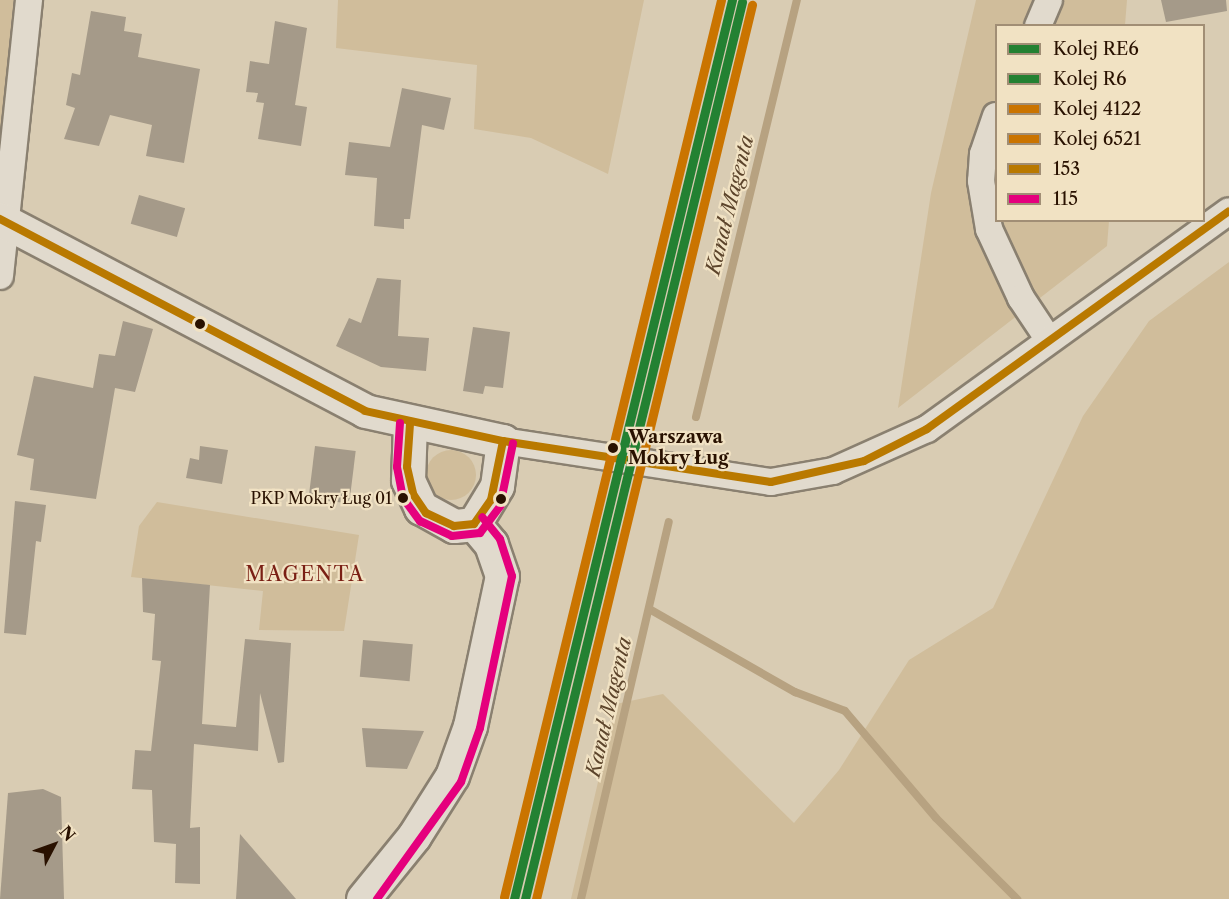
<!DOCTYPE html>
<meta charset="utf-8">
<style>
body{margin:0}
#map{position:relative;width:1229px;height:899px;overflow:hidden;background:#d9ccb3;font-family:"Libre Caslon Text",serif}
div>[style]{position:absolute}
.green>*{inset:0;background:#d0bd9b}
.round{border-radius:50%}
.stream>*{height:8px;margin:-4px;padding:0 4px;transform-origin:4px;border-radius:4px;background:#b7a281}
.building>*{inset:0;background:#a59a89;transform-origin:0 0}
.roads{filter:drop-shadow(2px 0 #8a8070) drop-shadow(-2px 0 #8a8070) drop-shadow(0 2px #8a8070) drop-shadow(0 -2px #8a8070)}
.minor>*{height:26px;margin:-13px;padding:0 13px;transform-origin:13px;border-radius:13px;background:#e1dacd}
.tertiary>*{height:33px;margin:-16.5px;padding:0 16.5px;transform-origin:16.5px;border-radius:16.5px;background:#e1dacd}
.bus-1>*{height:8px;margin:-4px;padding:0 4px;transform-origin:4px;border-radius:4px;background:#b97900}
.bus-2>*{height:8px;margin:-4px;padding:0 4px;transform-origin:4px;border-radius:4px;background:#e5007d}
.rail-1>*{height:9px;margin:-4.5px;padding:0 4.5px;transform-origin:4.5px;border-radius:4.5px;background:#238132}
.rail-2>*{height:9px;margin:-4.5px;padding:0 4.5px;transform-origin:4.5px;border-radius:4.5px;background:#238132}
.rail-3>*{height:9px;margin:-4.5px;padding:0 4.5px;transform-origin:4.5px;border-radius:4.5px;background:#ca7400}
.rail-4>*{height:9px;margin:-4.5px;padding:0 4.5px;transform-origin:4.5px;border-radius:4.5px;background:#ca7400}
.dots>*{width:16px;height:16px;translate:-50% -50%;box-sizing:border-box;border:3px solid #f1e2c3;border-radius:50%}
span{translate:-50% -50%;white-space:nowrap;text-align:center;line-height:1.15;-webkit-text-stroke:4.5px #f1e2c3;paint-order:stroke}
.bus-label{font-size:16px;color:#291100}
.right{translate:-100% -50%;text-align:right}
.stop-label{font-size:18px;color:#291100;font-weight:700}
.left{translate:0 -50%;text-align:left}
.water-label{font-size:20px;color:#5c442b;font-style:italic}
.neighbourhood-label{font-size:20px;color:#7a1f14;letter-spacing:1.5px}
.legend{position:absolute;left:995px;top:24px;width:210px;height:198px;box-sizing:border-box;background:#f1e2c3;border:2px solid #a18e75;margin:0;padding:8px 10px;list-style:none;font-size:18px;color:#291100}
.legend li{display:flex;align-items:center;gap:12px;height:30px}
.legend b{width:30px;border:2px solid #a18e75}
.north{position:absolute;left:24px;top:815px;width:60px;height:60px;-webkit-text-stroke:4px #f1e2c3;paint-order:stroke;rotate:49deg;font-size:16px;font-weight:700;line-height:24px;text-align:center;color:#291100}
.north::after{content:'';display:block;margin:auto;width:21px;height:27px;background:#291100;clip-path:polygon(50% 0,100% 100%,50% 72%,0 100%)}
</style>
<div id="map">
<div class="green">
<i style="clip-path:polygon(0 0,19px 0,0 183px)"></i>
<i style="clip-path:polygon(338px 0,644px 0,608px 174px,531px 138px,474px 129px,477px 65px,336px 48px)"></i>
<i style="clip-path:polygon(976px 0,1127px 0,1125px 25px,996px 26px,996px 220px,1109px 221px,1107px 246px,898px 408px,931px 193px)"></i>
<i style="clip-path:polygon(1229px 262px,1229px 899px,571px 899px,616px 704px,663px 694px,794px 823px,839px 770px,909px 660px,993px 608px,1083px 416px,1149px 321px)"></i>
<i class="round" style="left:426px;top:450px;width:50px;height:50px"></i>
<i style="clip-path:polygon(157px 502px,359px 535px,344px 631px,259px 630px,263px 591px,131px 577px,139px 526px)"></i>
</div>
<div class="stream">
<i style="left:696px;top:417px;width:429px;rotate:-76.4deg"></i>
<i style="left:651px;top:610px;width:166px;rotate:29.7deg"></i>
<i style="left:795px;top:692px;width:53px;rotate:20.8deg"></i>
<i style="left:845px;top:711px;width:140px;rotate:49.6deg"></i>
<i style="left:936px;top:818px;width:115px;rotate:45deg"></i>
<i style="left:581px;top:899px;width:387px;rotate:-76.9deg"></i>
</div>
<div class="building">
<i style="clip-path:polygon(1161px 0,1226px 0,1227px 11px,1166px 22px)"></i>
<i style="clip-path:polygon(91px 11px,126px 17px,124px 31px,142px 34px,138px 57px,200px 69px,184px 163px,146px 156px,152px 125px,110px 115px,99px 146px,64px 139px,75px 108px,66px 105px,72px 73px,80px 75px)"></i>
<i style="clip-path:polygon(275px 21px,307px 28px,295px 105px,307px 107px,301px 146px,258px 139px,264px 103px,256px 102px,258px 93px,246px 92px,250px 61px,269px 64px)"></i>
<i style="clip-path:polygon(402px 88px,451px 98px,444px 130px,422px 125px,410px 219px,404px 219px,404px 229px,374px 226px,377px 178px,345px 175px,349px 142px,390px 147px)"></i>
<i style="left:139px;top:195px;width:48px;height:30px;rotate:16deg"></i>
<i style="clip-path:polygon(377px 278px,401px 280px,398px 336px,429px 338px,426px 371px,381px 367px,336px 346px,349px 318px,361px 323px)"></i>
<i style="clip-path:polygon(123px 321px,153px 329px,135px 392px,115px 388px,96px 499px,30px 490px,34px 459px,17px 455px,34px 376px,93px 388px,99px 354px,115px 356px)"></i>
<i style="clip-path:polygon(473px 327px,510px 332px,503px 388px,485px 386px,483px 394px,463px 391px)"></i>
<i style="clip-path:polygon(200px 446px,228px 450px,222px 484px,186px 478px,190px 458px,199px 460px)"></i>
<i style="left:315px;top:446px;width:41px;height:53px;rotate:7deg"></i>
<i style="clip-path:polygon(15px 501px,46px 505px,41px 542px,36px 541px,26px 635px,4px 633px)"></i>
<i style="clip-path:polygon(142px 578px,210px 585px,202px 724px,236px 727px,245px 639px,291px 643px,284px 762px,278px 763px,260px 693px,258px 751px,194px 744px,190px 828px,200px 827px,200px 884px,175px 883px,176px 844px,154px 842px,152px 790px,132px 789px,135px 750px,151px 751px,161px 661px,152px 660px,155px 614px,143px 612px)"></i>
<i style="left:363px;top:640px;width:50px;height:37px;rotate:5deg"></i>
<i style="clip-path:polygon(362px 728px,424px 731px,407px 769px,366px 767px)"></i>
<i style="clip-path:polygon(43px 789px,61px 797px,64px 899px,0 899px,8px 793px)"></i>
<i style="clip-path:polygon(240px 834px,296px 899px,236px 899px)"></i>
</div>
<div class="roads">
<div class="minor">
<i style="left:1038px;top:26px;width:28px;rotate:-67deg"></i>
<i style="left:996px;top:116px;width:40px;rotate:108.9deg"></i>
<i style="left:983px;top:154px;width:27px;rotate:94deg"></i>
<i style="left:981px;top:181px;width:49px;rotate:80.5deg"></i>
<i style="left:989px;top:229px;width:76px;rotate:65.1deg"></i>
<i style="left:1021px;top:298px;width:50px;rotate:56.3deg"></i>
<i style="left:0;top:276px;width:278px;rotate:-84deg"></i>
<i style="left:503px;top:441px;width:271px;rotate:8.7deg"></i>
<i style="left:771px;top:482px;width:63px;rotate:-10.1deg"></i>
<i style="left:833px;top:471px;width:103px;rotate:-24.1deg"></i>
<i style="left:927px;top:429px;width:372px;rotate:-35.8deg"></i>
</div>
<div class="tertiary">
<i style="left:0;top:219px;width:412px;rotate:27.7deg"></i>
<i style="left:365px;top:411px;width:141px;rotate:12.3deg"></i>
<i style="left:503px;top:441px;width:45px;rotate:97.6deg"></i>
<i style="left:497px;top:486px;width:44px;rotate:121.2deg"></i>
<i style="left:474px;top:524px;width:20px;rotate:174deg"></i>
<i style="left:454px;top:526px;width:38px;rotate:-151deg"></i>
<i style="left:421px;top:508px;width:31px;rotate:-115deg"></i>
<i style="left:408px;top:480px;width:56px;rotate:-88deg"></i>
<i style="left:363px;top:899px;width:81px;rotate:-51deg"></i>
<i style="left:414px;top:836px;width:71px;rotate:-57.7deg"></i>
<i style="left:452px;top:776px;width:53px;rotate:-70.2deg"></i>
<i style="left:470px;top:726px;width:153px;rotate:-78deg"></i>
<i style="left:502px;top:576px;width:34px;rotate:-109deg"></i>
<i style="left:491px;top:544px;width:26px;rotate:-130deg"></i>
</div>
</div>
<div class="bus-1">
<i style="left:0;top:219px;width:412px;rotate:27.7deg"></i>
<i style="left:365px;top:411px;width:141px;rotate:12.3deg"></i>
<i style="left:503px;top:441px;width:271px;rotate:8.7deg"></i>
<i style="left:771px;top:482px;width:95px;rotate:-12.7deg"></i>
<i style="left:864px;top:461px;width:71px;rotate:-26.9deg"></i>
<i style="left:927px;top:429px;width:372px;rotate:-35.8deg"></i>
<i style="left:410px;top:424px;width:43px;rotate:94deg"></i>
<i style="left:407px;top:467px;width:28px;rotate:77deg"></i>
<i style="left:413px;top:494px;width:23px;rotate:56deg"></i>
<i style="left:426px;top:513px;width:31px;rotate:25deg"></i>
<i style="left:454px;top:526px;width:20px;rotate:-6deg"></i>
<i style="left:474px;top:524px;width:29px;rotate:-55deg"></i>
<i style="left:491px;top:500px;width:60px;rotate:-78.5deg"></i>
</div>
<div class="bus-2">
<i style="left:400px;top:423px;width:44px;rotate:93.9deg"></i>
<i style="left:397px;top:467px;width:32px;rotate:79deg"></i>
<i style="left:403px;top:498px;width:29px;rotate:54deg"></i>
<i style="left:420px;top:521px;width:35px;rotate:25deg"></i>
<i style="left:452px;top:536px;width:28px;rotate:-6deg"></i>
<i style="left:480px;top:533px;width:34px;rotate:-53deg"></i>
<i style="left:500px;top:506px;width:64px;rotate:-78.3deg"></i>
<i style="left:377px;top:899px;width:144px;rotate:-54.3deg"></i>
<i style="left:461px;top:782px;width:57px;rotate:-70.6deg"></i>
<i style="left:480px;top:728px;width:155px;rotate:-78.1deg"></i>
<i style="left:512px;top:576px;width:39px;rotate:-108deg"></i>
<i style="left:500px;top:539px;width:28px;rotate:-129deg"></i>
</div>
<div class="rail-1">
<i style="left:514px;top:899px;width:925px;rotate:-76.37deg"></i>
</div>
<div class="rail-2">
<i style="left:525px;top:899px;width:923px;rotate:-76.4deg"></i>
</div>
<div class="rail-3">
<i style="left:504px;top:897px;width:923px;rotate:-76.4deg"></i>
</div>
<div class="rail-4">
<i style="left:536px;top:899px;width:920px;rotate:-76.42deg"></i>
</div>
<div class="dots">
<i style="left:200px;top:324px;background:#291100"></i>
<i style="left:613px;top:448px;background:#291100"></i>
<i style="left:403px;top:498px;background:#291100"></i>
<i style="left:501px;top:499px;background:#291100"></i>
</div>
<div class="bus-label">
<span class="right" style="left:392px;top:498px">PKP Mokry Ług 01</span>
</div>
<div class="stop-label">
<span class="left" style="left:628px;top:448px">Warszawa<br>Mokry Ług</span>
</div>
<div class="water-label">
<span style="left:730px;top:205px;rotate:-76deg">Kanał Magenta</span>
<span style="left:609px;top:707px;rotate:-77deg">Kanał Magenta</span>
</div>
<div class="neighbourhood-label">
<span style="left:305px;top:574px">MAGENTA</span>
</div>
<ul class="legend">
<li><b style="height:8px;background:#238132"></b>Kolej RE6</li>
<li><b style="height:8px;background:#238132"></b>Kolej R6</li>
<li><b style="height:8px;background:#ca7400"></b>Kolej 4122</li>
<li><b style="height:8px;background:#ca7400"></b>Kolej 6521</li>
<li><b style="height:8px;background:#b97900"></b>153</li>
<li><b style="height:8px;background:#e5007d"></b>115</li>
</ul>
<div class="north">N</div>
</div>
